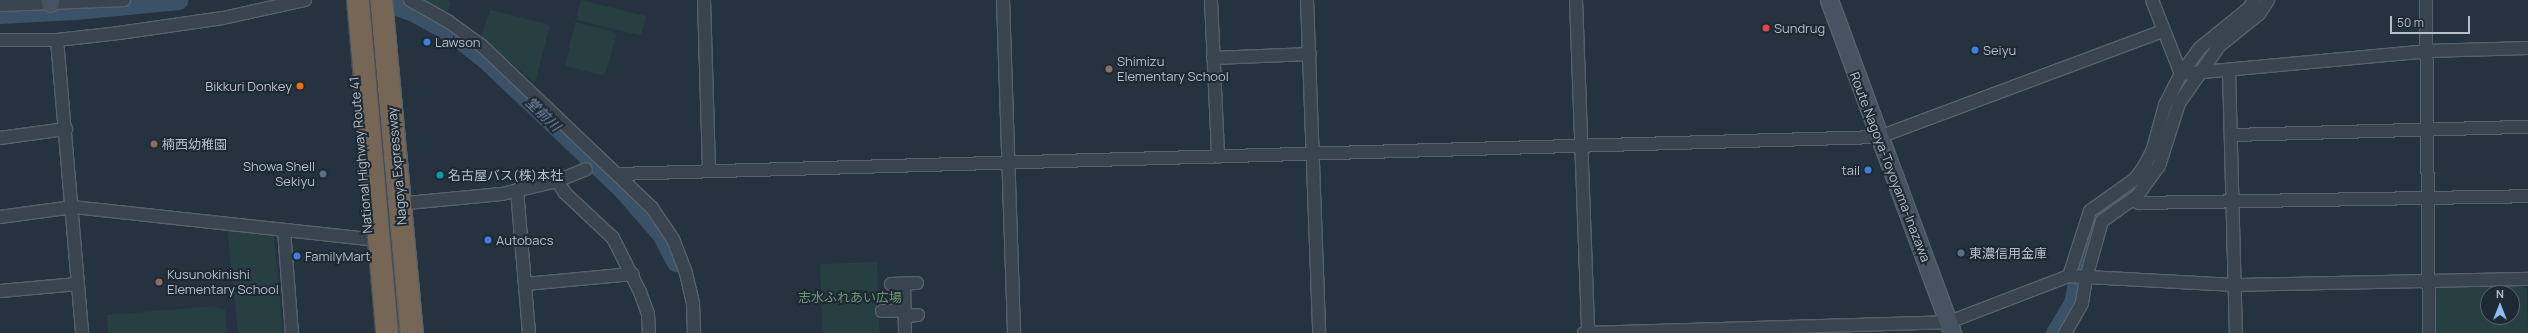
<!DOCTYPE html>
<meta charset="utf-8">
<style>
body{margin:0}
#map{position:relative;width:2528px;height:333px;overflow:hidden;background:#25323f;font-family:Manrope,"Noto Sans JP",sans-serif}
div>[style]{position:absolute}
.green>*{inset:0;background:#273f40;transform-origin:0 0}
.river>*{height:19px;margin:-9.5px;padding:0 9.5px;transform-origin:9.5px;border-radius:9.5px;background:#3b5168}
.roads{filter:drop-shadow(1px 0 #57616c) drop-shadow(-1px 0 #57616c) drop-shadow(0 1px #57616c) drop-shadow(0 -1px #57616c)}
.street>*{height:12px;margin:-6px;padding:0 6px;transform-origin:6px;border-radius:6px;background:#39444f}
.secondary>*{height:17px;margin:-8.5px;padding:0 8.5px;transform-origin:8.5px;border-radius:8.5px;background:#475362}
.highway>*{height:22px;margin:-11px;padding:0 11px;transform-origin:11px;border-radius:11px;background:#756656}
.bridges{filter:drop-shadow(1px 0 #444e59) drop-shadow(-1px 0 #444e59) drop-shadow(0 1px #444e59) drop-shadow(0 -1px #444e59)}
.highway-bridge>*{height:22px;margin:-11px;padding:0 11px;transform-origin:11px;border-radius:11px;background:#756656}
.dots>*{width:11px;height:11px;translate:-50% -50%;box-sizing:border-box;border:2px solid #1e2934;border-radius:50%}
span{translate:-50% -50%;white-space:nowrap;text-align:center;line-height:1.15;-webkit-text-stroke:4px #1e2934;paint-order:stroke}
.poi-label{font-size:13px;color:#b5bec9}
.left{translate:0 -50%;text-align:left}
.right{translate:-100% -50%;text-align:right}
.street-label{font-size:13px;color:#b5bec9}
.park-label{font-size:13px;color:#6d9a74}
.water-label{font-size:14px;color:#7691ac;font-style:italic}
.north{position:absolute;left:2480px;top:285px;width:40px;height:40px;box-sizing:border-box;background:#1e2934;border:1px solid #5a6570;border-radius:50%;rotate:0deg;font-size:11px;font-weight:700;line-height:16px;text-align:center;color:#b5bec9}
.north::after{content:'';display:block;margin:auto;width:14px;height:18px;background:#8dbdf7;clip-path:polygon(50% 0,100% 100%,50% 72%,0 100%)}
.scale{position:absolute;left:2390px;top:16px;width:80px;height:18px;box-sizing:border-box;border:2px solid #b5bec9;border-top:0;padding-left:5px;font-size:12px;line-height:14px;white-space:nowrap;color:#b5bec9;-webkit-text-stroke:3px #1e2934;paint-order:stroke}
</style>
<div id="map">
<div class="green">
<i style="clip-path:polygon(424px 0,447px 0,451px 1px,447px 13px)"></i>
<i style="left:581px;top:0;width:67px;height:20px;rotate:14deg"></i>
<i style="clip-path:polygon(490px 10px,550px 25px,535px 83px,481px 37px)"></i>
<i style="clip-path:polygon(575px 22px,617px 33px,606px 71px,602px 75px,565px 66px)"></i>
<i style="clip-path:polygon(227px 229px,274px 235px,283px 333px,238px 333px)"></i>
<i style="left:877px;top:262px;width:71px;height:57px;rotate:88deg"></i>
<i style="clip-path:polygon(evenodd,2523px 286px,2527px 290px,2528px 333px,2434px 333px,2433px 291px,2439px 287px,2523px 286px,2488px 293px,2512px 293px,2512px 317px,2488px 317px,2488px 293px)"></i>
<i style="clip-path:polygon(214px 306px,225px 310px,227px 333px,108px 333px,107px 315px)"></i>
</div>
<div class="river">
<i style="left:380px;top:0;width:37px;rotate:20deg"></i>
<i style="left:415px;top:13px;width:43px;rotate:28.9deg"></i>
<i style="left:453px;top:34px;width:42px;rotate:38.2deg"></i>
<i style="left:486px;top:60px;width:186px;rotate:43.5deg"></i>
<i style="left:621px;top:188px;width:61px;rotate:49deg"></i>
<i style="left:661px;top:234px;width:32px;rotate:62deg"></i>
<i style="left:0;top:14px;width:75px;rotate:-3.1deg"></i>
<i style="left:75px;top:10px;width:104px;rotate:-5.5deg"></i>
<i style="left:2055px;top:333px;width:35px;rotate:-59deg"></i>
<i style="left:2073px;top:303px;width:42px;rotate:-79deg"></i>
<i style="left:2081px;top:262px;width:47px;rotate:-72.7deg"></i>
<i style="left:2095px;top:217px;width:55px;rotate:-36.9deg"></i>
<i style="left:2139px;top:184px;width:26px;rotate:-54deg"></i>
<i style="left:2154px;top:163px;width:65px;rotate:-72.1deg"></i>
<i style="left:2174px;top:101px;width:44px;rotate:-59.9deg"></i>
<i style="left:2196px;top:63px;width:23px;rotate:-49deg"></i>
</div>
<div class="roads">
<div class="street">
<i style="left:410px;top:0;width:45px;rotate:29.4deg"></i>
<i style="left:449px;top:22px;width:41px;rotate:36deg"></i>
<i style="left:482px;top:46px;width:235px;rotate:43.6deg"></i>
<i style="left:652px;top:208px;width:37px;rotate:56deg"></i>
<i style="left:673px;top:239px;width:36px;rotate:69deg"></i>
<i style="left:686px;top:273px;width:32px;rotate:77deg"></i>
<i style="left:693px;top:304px;width:29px;rotate:88deg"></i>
<i style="left:704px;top:0;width:171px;rotate:88.3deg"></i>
<i style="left:1003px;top:0;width:333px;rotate:88.1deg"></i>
<i style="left:1211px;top:0;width:157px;rotate:87.4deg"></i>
<i style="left:1307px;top:0;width:333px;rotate:87.9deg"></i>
<i style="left:1576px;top:0;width:333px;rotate:87.9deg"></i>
<i style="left:2152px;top:0;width:79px;rotate:68.6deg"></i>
<i style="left:2181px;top:74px;width:247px;rotate:-5.3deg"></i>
<i style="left:2427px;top:51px;width:101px;rotate:-1.7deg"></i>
<i style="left:2426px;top:0;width:333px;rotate:89.5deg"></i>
<i style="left:0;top:5px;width:124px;rotate:-2.3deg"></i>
<i style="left:0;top:40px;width:57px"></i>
<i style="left:57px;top:40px;width:62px;rotate:-6.4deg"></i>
<i style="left:119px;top:33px;width:105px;rotate:-8.2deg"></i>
<i style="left:223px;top:18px;width:84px;rotate:-12.4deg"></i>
<i style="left:57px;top:40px;width:294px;rotate:85.1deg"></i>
<i style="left:1213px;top:58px;width:97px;rotate:-2.4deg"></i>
<i style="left:2229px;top:70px;width:263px;rotate:88.5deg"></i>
<i style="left:2233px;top:135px;width:295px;rotate:-1.6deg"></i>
<i style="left:0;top:138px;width:67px;rotate:-7.8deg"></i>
<i style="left:617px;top:174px;width:1263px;rotate:-1.68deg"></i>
<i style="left:1879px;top:137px;width:303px;rotate:-20.5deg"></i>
<i style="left:557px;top:181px;width:14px;rotate:56deg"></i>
<i style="left:565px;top:193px;width:66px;rotate:43.2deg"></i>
<i style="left:613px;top:238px;width:60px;rotate:63.4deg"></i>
<i style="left:640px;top:292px;width:23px;rotate:70deg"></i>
<i style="left:648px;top:314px;width:19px;rotate:87deg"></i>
<i style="left:517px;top:190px;width:144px;rotate:85.2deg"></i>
<i style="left:2132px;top:200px;width:8px;rotate:23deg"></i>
<i style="left:2139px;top:203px;width:389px;rotate:-1deg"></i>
<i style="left:407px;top:203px;width:95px;rotate:-5.4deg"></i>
<i style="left:502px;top:194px;width:57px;rotate:-13.3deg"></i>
<i style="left:557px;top:181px;width:31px;rotate:-22deg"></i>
<i style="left:0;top:217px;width:74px;rotate:-7.8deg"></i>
<i style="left:73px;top:207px;width:298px;rotate:6.2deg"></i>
<i style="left:284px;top:230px;width:103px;rotate:85.6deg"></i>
<i style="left:2069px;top:276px;width:68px;rotate:-72.1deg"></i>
<i style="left:2090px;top:211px;width:55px;rotate:-35.4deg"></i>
<i style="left:2135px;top:179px;width:17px;rotate:-54deg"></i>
<i style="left:2145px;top:165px;width:18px;rotate:-63deg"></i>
<i style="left:2153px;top:149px;width:46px;rotate:-74.7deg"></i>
<i style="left:2165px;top:105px;width:35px;rotate:-63deg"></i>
<i style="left:2181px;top:74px;width:32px;rotate:-54deg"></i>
<i style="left:2200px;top:48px;width:62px;rotate:-39.1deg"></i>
<i style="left:2248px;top:9px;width:11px;rotate:-56deg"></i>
<i style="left:525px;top:284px;width:108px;rotate:-5.3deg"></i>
<i style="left:891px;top:284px;width:26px;rotate:-2deg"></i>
<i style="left:904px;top:284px;width:49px;rotate:88.8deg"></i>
<i style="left:0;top:291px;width:78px;rotate:-5.1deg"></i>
<i style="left:882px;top:311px;width:23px;rotate:-2deg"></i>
<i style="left:905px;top:316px;width:13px;rotate:-4deg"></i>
<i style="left:1584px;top:333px;width:365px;rotate:-1.7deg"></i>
<i style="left:1949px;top:322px;width:129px;rotate:-21deg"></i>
<i style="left:2069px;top:276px;width:166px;rotate:3.1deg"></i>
<i style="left:2235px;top:285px;width:293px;rotate:-1.2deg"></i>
<i style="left:2065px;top:333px;width:34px;rotate:-60deg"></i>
<i style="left:2082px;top:303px;width:25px;rotate:-81deg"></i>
<i style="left:2086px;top:278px;width:59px;rotate:-74.3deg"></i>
<i style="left:2102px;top:221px;width:43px;rotate:-35.5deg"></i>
<i style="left:2137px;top:196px;width:37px;rotate:-54deg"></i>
<i style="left:2159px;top:166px;width:66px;rotate:-72.4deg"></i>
<i style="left:2179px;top:103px;width:70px;rotate:-54.9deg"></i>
<i style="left:2219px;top:46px;width:51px;rotate:-38.7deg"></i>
<i style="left:2259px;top:14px;width:17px;rotate:-57deg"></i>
</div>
<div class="secondary">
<i style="left:50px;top:0;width:3px;rotate:90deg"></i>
<i style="left:1829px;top:0;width:355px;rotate:69.7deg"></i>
</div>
<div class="highway">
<i style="left:381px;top:0;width:334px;rotate:84.7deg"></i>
</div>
</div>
<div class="bridges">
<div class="highway-bridge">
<i style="left:358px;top:0;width:334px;rotate:85deg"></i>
</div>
</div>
<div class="dots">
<i style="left:1766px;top:28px;background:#e0444e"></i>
<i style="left:427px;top:42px;background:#3f7fe0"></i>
<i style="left:1975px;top:50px;background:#3f7fe0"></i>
<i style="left:1109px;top:69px;background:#8d6e63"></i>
<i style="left:300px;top:86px;background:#e8710a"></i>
<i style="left:154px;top:144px;background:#8d6e63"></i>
<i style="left:1868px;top:170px;background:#3f7fe0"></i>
<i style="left:323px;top:174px;background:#5c6f8a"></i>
<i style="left:440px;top:175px;background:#0f9aa8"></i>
<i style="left:488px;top:240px;background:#3f7fe0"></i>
<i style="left:1961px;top:253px;background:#5c6f8a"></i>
<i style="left:297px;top:256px;background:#3f7fe0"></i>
<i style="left:159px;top:282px;background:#8d6e63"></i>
</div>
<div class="poi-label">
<span class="left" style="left:1774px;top:28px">Sundrug</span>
<span class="left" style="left:435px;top:42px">Lawson</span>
<span class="left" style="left:1983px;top:50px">Seiyu</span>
<span class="left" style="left:1117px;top:69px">Shimizu<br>Elementary School</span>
<span class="right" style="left:292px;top:86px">Bikkuri Donkey</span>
<span class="left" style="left:162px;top:144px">楠西幼稚園</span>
<span class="right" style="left:315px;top:174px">Showa Shell<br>Sekiyu</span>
<span class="right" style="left:1860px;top:170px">tail</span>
<span class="left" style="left:448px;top:175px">名古屋バス(株)本社</span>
<span class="left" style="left:496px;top:240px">Autobacs</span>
<span class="left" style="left:1969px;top:253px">東濃信用金庫</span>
<span class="left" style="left:305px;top:256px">FamilyMart</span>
<span class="left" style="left:167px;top:282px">Kusunokinishi<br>Elementary School</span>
</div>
<div class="street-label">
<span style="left:361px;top:155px;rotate:-95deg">National Highway Route 41</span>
<span style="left:397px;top:166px;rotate:-95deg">Nagoya Expressway</span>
<span style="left:1890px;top:167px;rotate:69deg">Route Nagoya-Toyoyama-Inazawa</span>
</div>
<div class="park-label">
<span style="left:850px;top:297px">志水ふれあい広場</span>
</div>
<div class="water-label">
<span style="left:543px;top:114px;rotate:44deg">堂前川</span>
</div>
<div class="north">N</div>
<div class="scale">50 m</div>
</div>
